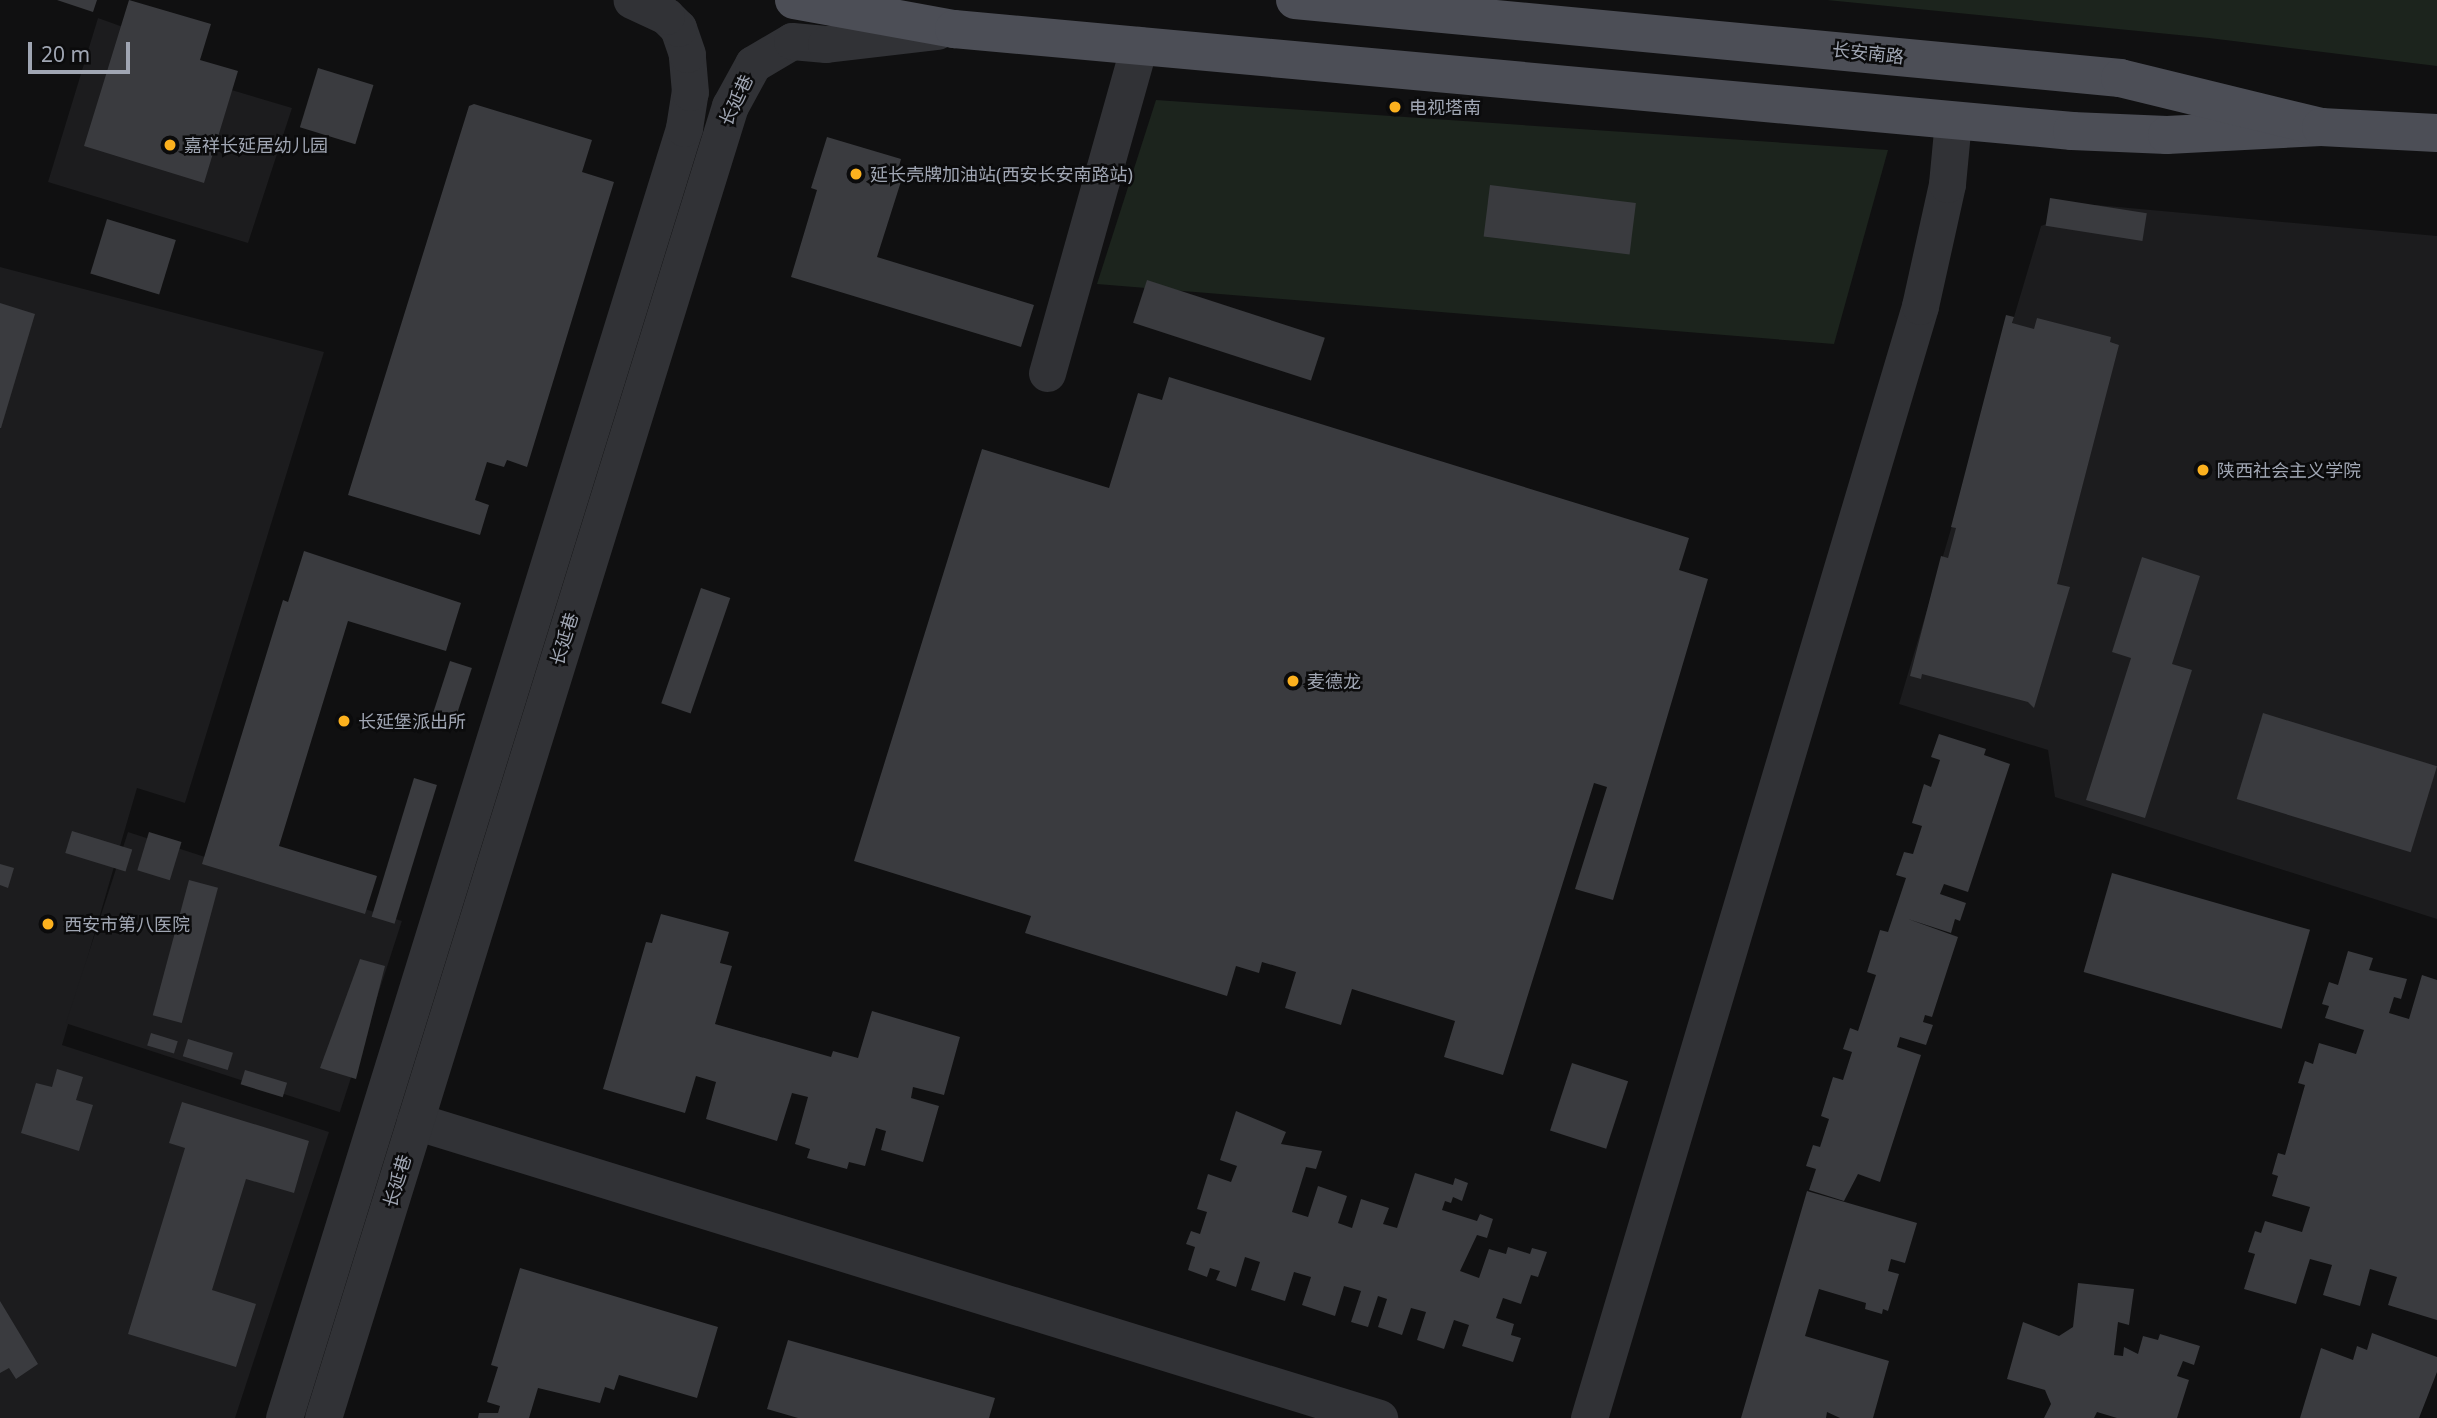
<!DOCTYPE html>
<meta charset="utf-8">
<style>
body{margin:0}
#map{position:relative;width:2437px;height:1418px;overflow:hidden;background:#101011;font-family:"Noto Sans","Noto Sans SC",sans-serif}
div>[style]{position:absolute}
.built>*{inset:0;background:#1c1c1e;transform-origin:0 0}
.green>*{inset:0;background:#1c241d}
.building>*{inset:0;background:#3a3b3f;transform-origin:0 0}
.minor>*{height:37px;margin:-18.5px;padding:0 18.5px;transform-origin:18.5px;border-radius:18.5px;background:#313236}
.major>*{height:38px;margin:-19px;padding:0 19px;transform-origin:19px;border-radius:19px;background:#4c4e56}
.dots>*{width:19px;height:19px;translate:-50% -50%;box-sizing:border-box;border:4px solid #0b0b0c;border-radius:50%}
span{translate:-50% -50%;white-space:nowrap;text-align:center;line-height:1.15;-webkit-text-stroke:5px #0b0b0c;paint-order:stroke}
.street-label{font-size:18px;color:#a0a6b3}
.poi-label{font-size:18px;color:#a0a6b3}
.left{translate:0 -50%;text-align:left}
.scale{position:absolute;left:28px;top:42px;width:102px;height:32px;box-sizing:border-box;border:4px solid #a0a6b3;border-top:0;padding-left:9px;font-size:21px;line-height:24px;white-space:nowrap;color:#a0a6b3;-webkit-text-stroke:5px #0b0b0c;paint-order:stroke}
</style>
<div id="map">
<div class="built">
<i style="clip-path:polygon(98px 18px,187px 50px,181px 75px,292px 108px,248px 243px,48px 182px)"></i>
<i style="clip-path:polygon(2096px 205px,2437px 236px,2437px 919px,2055px 797px,2048px 750px,1899px 704px,2041px 226px)"></i>
<i style="clip-path:polygon(0 267px,324px 352px,185px 803px,137px 788px,62px 1045px,329px 1132px,235px 1418px,0 1418px)"></i>
<i style="left:128px;top:832px;width:288px;height:201px;rotate:18deg"></i>
</div>
<div class="green">
<i style="clip-path:polygon(1827px 0,2437px 0,2437px 66px,2209px 38px)"></i>
<i style="clip-path:polygon(1156px 100px,1888px 150px,1834px 344px,1097px 284px)"></i>
</div>
<div class="building">
<i style="clip-path:polygon(57px 0,97px 0,93px 12px)"></i>
<i style="clip-path:polygon(129px 0,211px 24px,200px 60px,238px 71px,204px 183px,84px 146px)"></i>
<i style="left:318px;top:68px;width:58px;height:62px;rotate:17deg"></i>
<i style="clip-path:polygon(474px 104px,592px 140px,582px 172px,614px 182px,527px 467px,507px 460px,504px 467px,487px 462px,475px 500px,489px 505px,480px 535px,348px 495px,469px 106px)"></i>
<i style="clip-path:polygon(827px 137px,901px 159px,898px 170px,904px 172px,877px 257px,1034px 305px,1021px 347px,791px 277px,817px 190px,811px 188px)"></i>
<i style="left:1490px;top:185px;width:147px;height:52px;rotate:7deg"></i>
<i style="left:2050px;top:198px;width:98px;height:28px;rotate:9deg"></i>
<i style="left:107px;top:219px;width:72px;height:57px;rotate:17deg"></i>
<i style="left:1147px;top:280px;width:187px;height:45px;rotate:18deg"></i>
<i style="clip-path:polygon(0 303px,35px 314px,1px 428px,0 428px)"></i>
<i style="clip-path:polygon(2006px 315px,2014px 317px,2012px 323px,2034px 329px,2037px 318px,2111px 337px,2110px 342px,2119px 345px,2057px 584px,2070px 587px,2034px 708px,2028px 702px,1922px 674px,1921px 679px,1910px 676px,1941px 556px,1948px 558px,1956px 528px,1951px 527px)"></i>
<i style="clip-path:polygon(1169px 377px,1689px 538px,1679px 570px,1708px 579px,1613px 900px,1575px 889px,1607px 787px,1594px 783px,1503px 1075px,1444px 1057px,1455px 1021px,1352px 989px,1341px 1025px,1285px 1008px,1296px 972px,1262px 962px,1259px 973px,1236px 966px,1227px 996px,1025px 933px,1031px 916px,854px 861px,982px 449px,1109px 488px,1138px 393px,1162px 400px)"></i>
<i style="clip-path:polygon(304px 551px,461px 603px,446px 651px,348px 621px,279px 846px,377px 876px,365px 914px,202px 864px,283px 600px,288px 602px)"></i>
<i style="clip-path:polygon(2142px 557px,2200px 576px,2172px 664px,2192px 670px,2145px 818px,2086px 800px,2131px 658px,2112px 652px)"></i>
<i style="left:701px;top:588px;width:31px;height:122px;rotate:19deg"></i>
<i style="left:450px;top:661px;width:23px;height:60px;rotate:18deg"></i>
<i style="left:2263px;top:713px;width:182px;height:90px;rotate:17deg"></i>
<i style="clip-path:polygon(1939px 734px,1986px 749px,1984px 755px,2010px 764px,1968px 892px,1944px 884px,1940px 894px,1966px 903px,1960px 921px,1955px 919px,1951px 933px,1908px 919px,1958px 937px,1932px 1017px,1925px 1015px,1923px 1022px,1933px 1025px,1926px 1045px,1900px 1037px,1897px 1047px,1921px 1055px,1880px 1182px,1858px 1174px,1844px 1201px,1809px 1190px,1816px 1169px,1806px 1166px,1813px 1145px,1820px 1147px,1829px 1119px,1821px 1116px,1833px 1077px,1843px 1080px,1852px 1052px,1843px 1049px,1850px 1028px,1858px 1031px,1876px 975px,1867px 972px,1880px 930px,1888px 932px,1906px 878px,1896px 875px,1904px 852px,1913px 854px,1922px 826px,1912px 823px,1924px 784px,1931px 787px,1940px 760px,1931px 757px)"></i>
<i style="left:414px;top:778px;width:24px;height:145px;rotate:17deg"></i>
<i style="left:72px;top:831px;width:63px;height:23px;rotate:17deg"></i>
<i style="left:149px;top:832px;width:34px;height:40px;rotate:17deg"></i>
<i style="clip-path:polygon(0 864px,14px 868px,8px 888px,0 885px)"></i>
<i style="left:2112px;top:873px;width:206px;height:103px;rotate:16deg"></i>
<i style="left:189px;top:880px;width:30px;height:140px;rotate:15deg"></i>
<i style="clip-path:polygon(661px 914px,729px 932px,720px 963px,732px 966px,715px 1024px,831px 1057px,833px 1051px,858px 1058px,872px 1011px,960px 1037px,944px 1095px,913px 1087px,911px 1098px,939px 1106px,923px 1162px,881px 1150px,886px 1131px,876px 1128px,865px 1166px,849px 1162px,847px 1169px,807px 1158px,810px 1149px,795px 1144px,808px 1097px,792px 1093px,777px 1141px,706px 1119px,716px 1082px,696px 1076px,685px 1113px,603px 1089px,646px 942px,652px 943px)"></i>
<i style="clip-path:polygon(2348px 951px,2373px 958px,2369px 970px,2407px 979px,2401px 999px,2394px 997px,2389px 1013px,2409px 1019px,2422px 975px,2437px 980px,2437px 1320px,2388px 1305px,2397px 1277px,2370px 1269px,2360px 1306px,2323px 1295px,2332px 1265px,2310px 1259px,2296px 1304px,2244px 1289px,2255px 1254px,2248px 1252px,2255px 1231px,2261px 1233px,2265px 1221px,2302px 1232px,2310px 1207px,2272px 1196px,2278px 1176px,2272px 1174px,2278px 1153px,2285px 1155px,2305px 1085px,2298px 1083px,2305px 1061px,2313px 1064px,2319px 1043px,2356px 1054px,2364px 1030px,2325px 1018px,2329px 1006px,2322px 1004px,2329px 982px,2338px 985px)"></i>
<i style="clip-path:polygon(360px 959px,385px 966px,356px 1079px,320px 1068px)"></i>
<i style="left:151px;top:1033px;width:28px;height:13px;rotate:17deg"></i>
<i style="left:188px;top:1039px;width:47px;height:18px;rotate:17deg"></i>
<i style="left:1572px;top:1063px;width:59px;height:71px;rotate:18deg"></i>
<i style="clip-path:polygon(57px 1069px,83px 1077px,76px 1100px,93px 1105px,79px 1151px,21px 1133px,36px 1083px,52px 1087px)"></i>
<i style="left:245px;top:1070px;width:44px;height:15px;rotate:17deg"></i>
<i style="clip-path:polygon(182px 1102px,309px 1141px,294px 1193px,246px 1179px,212px 1290px,256px 1304px,236px 1367px,128px 1334px,185px 1148px,169px 1143px)"></i>
<i style="clip-path:polygon(1236px 1111px,1286px 1132px,1281px 1144px,1322px 1151px,1316px 1169px,1306px 1167px,1292px 1212px,1308px 1217px,1318px 1186px,1347px 1196px,1338px 1223px,1352px 1228px,1361px 1199px,1389px 1208px,1383px 1224px,1397px 1228px,1415px 1173px,1453px 1185px,1455px 1178px,1468px 1183px,1462px 1201px,1453px 1197px,1451px 1203px,1445px 1201px,1442px 1210px,1477px 1221px,1480px 1214px,1493px 1219px,1487px 1238px,1477px 1235px,1460px 1271px,1479px 1278px,1489px 1249px,1506px 1254px,1508px 1247px,1530px 1254px,1532px 1248px,1547px 1252px,1538px 1277px,1531px 1275px,1521px 1304px,1503px 1298px,1496px 1318px,1514px 1324px,1511px 1335px,1521px 1338px,1513px 1362px,1462px 1346px,1469px 1325px,1454px 1320px,1444px 1349px,1417px 1340px,1426px 1312px,1411px 1308px,1402px 1335px,1378px 1327px,1387px 1299px,1378px 1296px,1368px 1327px,1351px 1322px,1361px 1291px,1344px 1286px,1335px 1316px,1302px 1305px,1311px 1277px,1294px 1272px,1285px 1301px,1251px 1290px,1260px 1262px,1245px 1257px,1236px 1287px,1216px 1280px,1220px 1271px,1210px 1268px,1207px 1277px,1188px 1270px,1195px 1247px,1186px 1244px,1191px 1231px,1200px 1234px,1207px 1212px,1197px 1209px,1208px 1174px,1231px 1182px,1237px 1166px,1220px 1160px)"></i>
<i style="clip-path:polygon(1807px 1191px,1917px 1223px,1905px 1263px,1891px 1259px,1888px 1271px,1899px 1274px,1888px 1311px,1883px 1309px,1882px 1314px,1865px 1309px,1866px 1303px,1819px 1289px,1805px 1336px,1889px 1361px,1873px 1418px,1840px 1418px,1827px 1412px,1826px 1418px,1741px 1418px)"></i>
<i style="clip-path:polygon(520px 1268px,718px 1327px,697px 1398px,619px 1375px,614px 1390px,605px 1387px,600px 1403px,538px 1388px,529px 1418px,478px 1418px,479px 1413px,498px 1413px,500px 1406px,487px 1402px,498px 1367px,491px 1365px)"></i>
<i style="clip-path:polygon(2078px 1283px,2134px 1289px,2129px 1325px,2118px 1322px,2114px 1355px,2123px 1356px,2124px 1347px,2138px 1354px,2143px 1336px,2158px 1340px,2160px 1334px,2200px 1346px,2194px 1365px,2183px 1361px,2177px 1376px,2189px 1380px,2177px 1418px,2117px 1418px,2097px 1412px,2094px 1418px,2044px 1418px,2051px 1404px,2045px 1390px,2007px 1379px,2023px 1322px,2059px 1336px,2073px 1327px)"></i>
<i style="clip-path:polygon(0 1301px,38px 1364px,16px 1379px,9px 1368px,0 1373px)"></i>
<i style="clip-path:polygon(2372px 1333px,2437px 1357px,2437px 1372px,2419px 1418px,2300px 1418px,2321px 1348px,2353px 1360px,2357px 1346px,2367px 1350px)"></i>
<i style="clip-path:polygon(788px 1340px,995px 1398px,989px 1418px,798px 1418px,767px 1409px)"></i>
</div>
<div class="minor">
<i style="left:1047px;top:373px;width:341px;rotate:-74.3deg"></i>
<i style="left:415px;top:1121px;width:1009px;rotate:17.12deg"></i>
<i style="left:284px;top:1418px;width:1351px;rotate:-72.77deg"></i>
<i style="left:684px;top:128px;width:36px;rotate:-81deg"></i>
<i style="left:690px;top:92px;width:38px;rotate:-95deg"></i>
<i style="left:687px;top:54px;width:28px;rotate:-109deg"></i>
<i style="left:678px;top:28px;width:17px;rotate:-135deg"></i>
<i style="left:666px;top:16px;width:38px;rotate:-155deg"></i>
<i style="left:323px;top:1418px;width:1374px;rotate:-72.77deg"></i>
<i style="left:730px;top:106px;width:48px;rotate:-61.3deg"></i>
<i style="left:753px;top:64px;width:45px;rotate:-30.5deg"></i>
<i style="left:792px;top:41px;width:34px;rotate:5deg"></i>
<i style="left:826px;top:44px;width:112px;rotate:-6.7deg"></i>
<i style="left:1589px;top:1418px;width:1160px;rotate:-73.42deg"></i>
<i style="left:1920px;top:306px;width:125px;rotate:-77.5deg"></i>
<i style="left:1947px;top:184px;width:64px;rotate:-84.6deg"></i>
</div>
<div class="major">
<i style="left:794px;top:0;width:163px;rotate:10.3deg"></i>
<i style="left:954px;top:29px;width:1123px;rotate:5.21deg"></i>
<i style="left:2072px;top:131px;width:95px;rotate:2.4deg"></i>
<i style="left:2167px;top:135px;width:154px;rotate:-3deg"></i>
<i style="left:1295px;top:0;width:829px;rotate:5.4deg"></i>
<i style="left:2120px;top:78px;width:207px;rotate:13.7deg"></i>
<i style="left:2321px;top:127px;width:116px;rotate:3deg"></i>
</div>
<div class="dots">
<i style="left:1395px;top:107px;background:#fcb11e"></i>
<i style="left:170px;top:145px;background:#fcb11e"></i>
<i style="left:856px;top:174px;background:#fcb11e"></i>
<i style="left:2203px;top:470px;background:#fcb11e"></i>
<i style="left:1293px;top:681px;background:#fcb11e"></i>
<i style="left:344px;top:721px;background:#fcb11e"></i>
<i style="left:48px;top:924px;background:#fcb11e"></i>
</div>
<div class="street-label">
<span style="left:1868px;top:53px;rotate:6deg">长安南路</span>
<span style="left:736px;top:100px;rotate:-65deg">长延巷</span>
<span style="left:564px;top:639px;rotate:-73deg">长延巷</span>
<span style="left:397px;top:1181px;rotate:-73deg">长延巷</span>
</div>
<div class="poi-label">
<span class="left" style="left:1409px;top:107px">电视塔南</span>
<span class="left" style="left:184px;top:145px">嘉祥长延居幼儿园</span>
<span class="left" style="left:870px;top:174px">延长壳牌加油站(西安长安南路站)</span>
<span class="left" style="left:2217px;top:470px">陕西社会主义学院</span>
<span class="left" style="left:1307px;top:681px">麦德龙</span>
<span class="left" style="left:358px;top:721px">长延堡派出所</span>
<span class="left" style="left:64px;top:924px">西安市第八医院</span>
</div>
<div class="scale">20 m</div>
</div>
